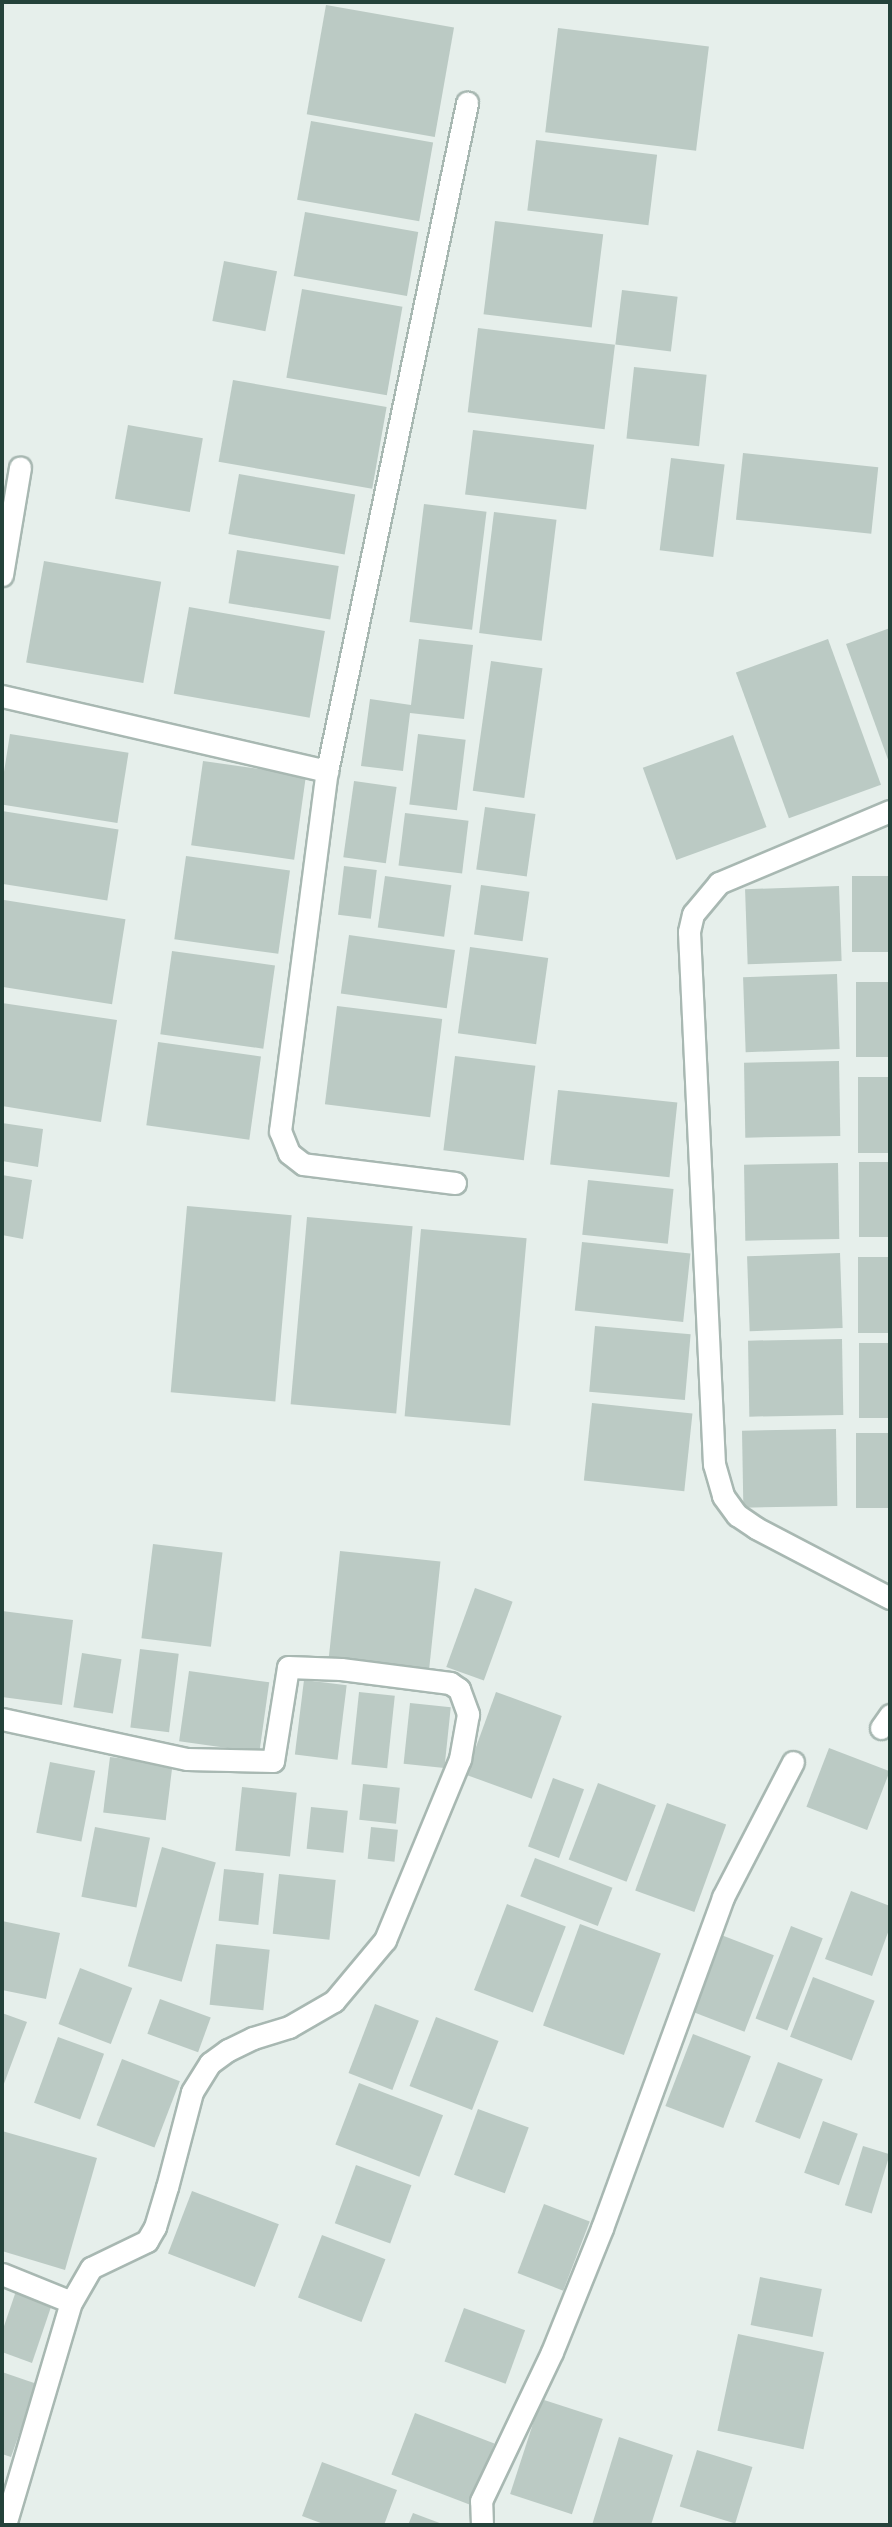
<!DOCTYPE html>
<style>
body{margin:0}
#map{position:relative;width:892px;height:2527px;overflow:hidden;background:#e6efeb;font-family:"PT Sans",sans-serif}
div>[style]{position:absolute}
.building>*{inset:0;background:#bbcac4;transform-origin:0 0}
.roads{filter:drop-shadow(2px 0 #a8b8b2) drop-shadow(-2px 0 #a8b8b2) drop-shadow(0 2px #a8b8b2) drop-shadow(0 -2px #a8b8b2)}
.minor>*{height:21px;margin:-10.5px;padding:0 10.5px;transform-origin:10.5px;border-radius:10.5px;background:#fff}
span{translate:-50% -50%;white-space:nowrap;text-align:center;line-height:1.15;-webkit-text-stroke:7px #f7fbf9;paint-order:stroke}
.frame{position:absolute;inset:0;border:4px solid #24423a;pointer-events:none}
</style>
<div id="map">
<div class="building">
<i style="left:326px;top:5px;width:130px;height:111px;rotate:10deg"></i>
<i style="left:558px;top:28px;width:152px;height:105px;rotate:7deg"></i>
<i style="left:311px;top:121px;width:124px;height:80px;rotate:10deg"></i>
<i style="left:536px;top:140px;width:122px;height:71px;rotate:7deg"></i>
<i style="left:305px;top:212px;width:115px;height:65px;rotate:10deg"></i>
<i style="left:495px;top:221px;width:109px;height:94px;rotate:7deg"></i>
<i style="left:224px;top:261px;width:54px;height:61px;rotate:11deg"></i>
<i style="left:302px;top:289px;width:102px;height:90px;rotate:10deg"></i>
<i style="left:622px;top:290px;width:56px;height:55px;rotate:7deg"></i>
<i style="left:478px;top:328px;width:138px;height:85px;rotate:7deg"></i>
<i style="left:634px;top:367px;width:73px;height:72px;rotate:6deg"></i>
<i style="left:233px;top:380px;width:156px;height:83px;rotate:10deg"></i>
<i style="left:128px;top:425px;width:76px;height:75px;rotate:10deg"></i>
<i style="left:473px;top:430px;width:122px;height:65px;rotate:7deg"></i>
<i style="left:743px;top:453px;width:136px;height:67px;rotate:6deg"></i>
<i style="left:671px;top:458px;width:54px;height:93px;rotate:7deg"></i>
<i style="left:239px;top:474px;width:118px;height:61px;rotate:10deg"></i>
<i style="left:424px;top:504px;width:63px;height:119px;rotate:7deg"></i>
<i style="left:494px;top:512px;width:63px;height:122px;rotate:7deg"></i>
<i style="left:237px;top:550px;width:103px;height:54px;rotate:9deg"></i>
<i style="left:44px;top:561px;width:119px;height:103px;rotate:10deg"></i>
<i style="left:189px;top:607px;width:138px;height:88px;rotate:10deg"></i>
<i style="clip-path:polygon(890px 628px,890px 765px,846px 644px)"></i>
<i style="clip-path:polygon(419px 639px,473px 645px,464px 719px,410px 713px,403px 771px,361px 766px,370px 699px,411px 705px)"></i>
<i style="left:828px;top:639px;width:155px;height:98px;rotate:70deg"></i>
<i style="left:491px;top:661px;width:52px;height:131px;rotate:8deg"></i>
<i style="left:10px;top:734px;width:120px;height:71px;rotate:9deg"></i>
<i style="left:418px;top:734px;width:48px;height:71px;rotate:7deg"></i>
<i style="left:733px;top:735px;width:98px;height:96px;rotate:70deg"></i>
<i style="left:203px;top:761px;width:104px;height:85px;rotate:8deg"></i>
<i style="left:354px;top:781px;width:43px;height:77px;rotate:8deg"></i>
<i style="left:485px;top:807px;width:51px;height:63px;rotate:8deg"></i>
<i style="left:2px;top:811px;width:118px;height:72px;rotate:9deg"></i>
<i style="left:405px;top:813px;width:64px;height:53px;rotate:7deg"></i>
<i style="left:186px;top:856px;width:105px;height:84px;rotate:8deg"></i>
<i style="left:344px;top:866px;width:33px;height:49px;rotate:7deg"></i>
<i style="left:385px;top:876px;width:67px;height:52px;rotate:8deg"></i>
<i style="left:890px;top:876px;width:76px;height:38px;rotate:90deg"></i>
<i style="left:481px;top:885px;width:49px;height:50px;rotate:8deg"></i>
<i style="left:839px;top:886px;width:75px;height:94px;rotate:88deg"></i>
<i style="left:4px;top:900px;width:123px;height:86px;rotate:9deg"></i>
<i style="left:349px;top:935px;width:107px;height:59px;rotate:8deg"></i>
<i style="left:470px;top:947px;width:79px;height:87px;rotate:8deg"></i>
<i style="left:172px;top:951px;width:104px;height:84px;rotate:8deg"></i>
<i style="left:837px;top:974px;width:75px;height:94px;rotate:88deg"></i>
<i style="left:890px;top:982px;width:75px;height:34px;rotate:90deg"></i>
<i style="clip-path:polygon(2px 1003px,117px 1020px,101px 1122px,2px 1106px)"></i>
<i style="left:337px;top:1006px;width:106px;height:99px;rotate:7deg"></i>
<i style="left:158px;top:1042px;width:104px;height:84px;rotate:8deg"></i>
<i style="left:455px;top:1056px;width:81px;height:95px;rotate:7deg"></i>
<i style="left:839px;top:1061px;width:75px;height:95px;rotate:89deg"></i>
<i style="left:858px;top:1077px;width:32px;height:76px"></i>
<i style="left:558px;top:1090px;width:120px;height:75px;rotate:6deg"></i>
<i style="clip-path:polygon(2px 1123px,43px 1129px,38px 1167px,2px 1161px)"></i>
<i style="left:890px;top:1162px;width:75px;height:31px;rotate:90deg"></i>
<i style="left:838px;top:1163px;width:76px;height:94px;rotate:89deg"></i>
<i style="clip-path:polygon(2px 1175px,32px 1180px,23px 1239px,2px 1235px)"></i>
<i style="left:588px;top:1180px;width:86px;height:55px;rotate:6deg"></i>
<i style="left:187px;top:1206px;width:105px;height:187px;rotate:5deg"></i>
<i style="left:307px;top:1217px;width:106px;height:188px;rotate:5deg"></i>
<i style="left:421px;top:1229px;width:106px;height:188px;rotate:5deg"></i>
<i style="left:582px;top:1242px;width:109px;height:69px;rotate:6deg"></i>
<i style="left:840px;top:1253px;width:75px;height:93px;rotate:88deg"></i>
<i style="left:858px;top:1257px;width:32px;height:76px"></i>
<i style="left:595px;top:1326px;width:96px;height:66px;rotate:5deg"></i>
<i style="left:842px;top:1339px;width:76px;height:94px;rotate:89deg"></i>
<i style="left:890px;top:1343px;width:75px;height:31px;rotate:90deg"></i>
<i style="left:592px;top:1403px;width:101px;height:78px;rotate:6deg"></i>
<i style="left:836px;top:1429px;width:77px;height:94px;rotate:89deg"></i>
<i style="left:890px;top:1433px;width:75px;height:34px;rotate:90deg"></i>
<i style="left:153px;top:1544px;width:70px;height:95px;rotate:7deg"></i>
<i style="left:340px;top:1551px;width:101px;height:109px;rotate:6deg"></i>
<i style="left:475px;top:1588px;width:40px;height:84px;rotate:20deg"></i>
<i style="clip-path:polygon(2px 1611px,73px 1620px,62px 1705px,2px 1697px)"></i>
<i style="left:140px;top:1649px;width:39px;height:79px;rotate:7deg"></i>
<i style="left:82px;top:1653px;width:40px;height:55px;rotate:9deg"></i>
<i style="left:189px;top:1671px;width:81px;height:71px;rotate:8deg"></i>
<i style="left:304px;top:1680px;width:43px;height:75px;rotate:7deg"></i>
<i style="left:359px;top:1692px;width:36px;height:73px;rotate:6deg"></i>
<i style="left:496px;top:1692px;width:70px;height:88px;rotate:20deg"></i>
<i style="left:410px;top:1703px;width:41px;height:61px;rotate:6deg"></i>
<i style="left:829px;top:1748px;width:65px;height:63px;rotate:21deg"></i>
<i style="left:110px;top:1757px;width:63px;height:56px;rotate:7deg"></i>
<i style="left:50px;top:1762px;width:46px;height:72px;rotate:11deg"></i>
<i style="left:553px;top:1778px;width:33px;height:73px;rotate:20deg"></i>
<i style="left:598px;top:1783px;width:62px;height:82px;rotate:21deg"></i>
<i style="left:363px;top:1784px;width:37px;height:36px;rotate:6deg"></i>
<i style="left:242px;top:1787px;width:55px;height:64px;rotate:6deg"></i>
<i style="left:667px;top:1803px;width:63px;height:93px;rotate:20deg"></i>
<i style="left:311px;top:1807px;width:37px;height:42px;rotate:6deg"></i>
<i style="left:95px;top:1827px;width:56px;height:71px;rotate:11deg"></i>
<i style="left:371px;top:1827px;width:27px;height:32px;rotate:6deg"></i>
<i style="left:162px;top:1847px;width:56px;height:124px;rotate:16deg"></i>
<i style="left:535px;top:1858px;width:83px;height:41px;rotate:21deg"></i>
<i style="left:224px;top:1869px;width:40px;height:52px;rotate:6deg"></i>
<i style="left:279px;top:1874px;width:57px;height:60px;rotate:6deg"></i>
<i style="clip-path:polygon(851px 1891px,890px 1906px,890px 1927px,872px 1976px,825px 1959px)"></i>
<i style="left:507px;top:1904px;width:63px;height:92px;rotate:21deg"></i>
<i style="clip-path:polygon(2px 1921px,60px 1933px,46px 1999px,2px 1990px)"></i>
<i style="left:580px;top:1924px;width:86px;height:108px;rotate:20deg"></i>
<i style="left:791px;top:1926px;width:34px;height:99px;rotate:21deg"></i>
<i style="left:716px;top:1933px;width:62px;height:82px;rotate:21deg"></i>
<i style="left:216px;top:1944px;width:54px;height:61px;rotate:6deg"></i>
<i style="left:80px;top:1968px;width:56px;height:60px;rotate:21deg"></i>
<i style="left:813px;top:1977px;width:66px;height:64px;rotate:21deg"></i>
<i style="left:160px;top:1999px;width:54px;height:37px;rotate:20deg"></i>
<i style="left:375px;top:2004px;width:47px;height:74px;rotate:21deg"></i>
<i style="clip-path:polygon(2px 2013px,27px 2022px,2px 2089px)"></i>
<i style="left:436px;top:2017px;width:67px;height:74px;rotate:21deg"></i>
<i style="left:693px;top:2034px;width:62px;height:77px;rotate:21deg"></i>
<i style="left:58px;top:2037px;width:49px;height:70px;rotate:20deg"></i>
<i style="left:122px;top:2059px;width:62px;height:71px;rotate:21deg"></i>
<i style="left:778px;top:2062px;width:48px;height:64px;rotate:21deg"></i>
<i style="left:359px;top:2083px;width:90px;height:66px;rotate:21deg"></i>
<i style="left:478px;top:2109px;width:54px;height:70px;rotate:20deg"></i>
<i style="left:823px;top:2121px;width:37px;height:55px;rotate:20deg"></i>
<i style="clip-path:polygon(2px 2131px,97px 2158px,65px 2270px,2px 2251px)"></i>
<i style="left:863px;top:2146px;width:28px;height:62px;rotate:17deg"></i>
<i style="left:356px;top:2165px;width:59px;height:62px;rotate:20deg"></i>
<i style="left:192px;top:2191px;width:93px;height:67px;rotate:21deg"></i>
<i style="left:544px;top:2204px;width:49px;height:74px;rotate:21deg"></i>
<i style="left:322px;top:2235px;width:68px;height:67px;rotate:21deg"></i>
<i style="left:760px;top:2277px;width:63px;height:49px;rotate:11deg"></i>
<i style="clip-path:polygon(16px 2291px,52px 2304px,32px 2363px,2px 2352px,2px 2332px)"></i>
<i style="left:464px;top:2308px;width:65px;height:57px;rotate:20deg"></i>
<i style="left:738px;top:2334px;width:88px;height:99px;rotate:12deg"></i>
<i style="clip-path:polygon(2px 2372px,37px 2384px,11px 2457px,2px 2454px)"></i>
<i style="left:541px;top:2399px;width:65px;height:100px;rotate:18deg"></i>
<i style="left:415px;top:2413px;width:85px;height:66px;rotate:21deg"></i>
<i style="clip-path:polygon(619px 2437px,673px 2455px,651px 2525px,592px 2525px)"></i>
<i style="left:697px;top:2450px;width:58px;height:59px;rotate:17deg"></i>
<i style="clip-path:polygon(322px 2462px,397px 2490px,384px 2525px,326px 2525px,302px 2516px)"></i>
<i style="clip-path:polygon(413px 2513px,445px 2525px,408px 2525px)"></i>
</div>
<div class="roads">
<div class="minor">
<i style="left:2px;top:575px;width:109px;rotate:-80.5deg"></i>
<i style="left:2px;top:696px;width:334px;rotate:13deg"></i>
<i style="left:890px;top:811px;width:186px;rotate:157.2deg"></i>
<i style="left:719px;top:883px;width:40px;rotate:130deg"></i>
<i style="left:693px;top:914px;width:18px;rotate:103deg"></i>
<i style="left:689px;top:932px;width:533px;rotate:87.31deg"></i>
<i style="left:714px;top:1464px;width:33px;rotate:74deg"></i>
<i style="left:723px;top:1496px;width:24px;rotate:54deg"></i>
<i style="left:737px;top:1515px;width:23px;rotate:34deg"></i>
<i style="left:756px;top:1528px;width:151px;rotate:27.6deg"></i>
<i style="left:455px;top:1183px;width:153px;rotate:-172.9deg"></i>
<i style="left:303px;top:1164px;width:18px;rotate:-142deg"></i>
<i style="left:289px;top:1153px;width:24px;rotate:-112deg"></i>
<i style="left:280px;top:1131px;width:363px;rotate:-82.6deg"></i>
<i style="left:327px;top:771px;width:683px;rotate:-78.16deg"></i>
<i style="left:2px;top:1719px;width:189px;rotate:12.2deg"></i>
<i style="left:187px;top:1759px;width:86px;rotate:1.3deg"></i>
<i style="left:273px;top:1761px;width:95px;rotate:-80.9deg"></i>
<i style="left:288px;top:1667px;width:53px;rotate:2.2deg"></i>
<i style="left:341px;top:1669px;width:110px;rotate:7.3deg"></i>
<i style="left:450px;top:1683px;width:11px;rotate:34deg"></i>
<i style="left:459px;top:1689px;width:27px;rotate:70deg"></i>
<i style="left:468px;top:1714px;width:46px;rotate:100.1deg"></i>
<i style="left:460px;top:1759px;width:196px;rotate:112.5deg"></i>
<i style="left:385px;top:1940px;width:80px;rotate:129.9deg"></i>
<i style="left:334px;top:2001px;width:52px;rotate:150deg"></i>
<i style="left:289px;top:2027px;width:38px;rotate:163deg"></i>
<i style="left:253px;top:2038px;width:28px;rotate:154deg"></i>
<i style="left:228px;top:2050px;width:22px;rotate:144deg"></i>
<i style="left:210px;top:2063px;width:34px;rotate:122deg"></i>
<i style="left:192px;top:2092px;width:98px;rotate:104.7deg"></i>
<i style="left:167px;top:2187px;width:42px;rotate:106.7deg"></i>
<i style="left:155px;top:2227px;width:16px;rotate:120deg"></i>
<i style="left:147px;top:2241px;width:62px;rotate:154.3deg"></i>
<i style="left:91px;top:2268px;width:39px;rotate:120deg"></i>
<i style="left:71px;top:2302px;width:233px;rotate:106.5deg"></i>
<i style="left:881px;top:1728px;width:16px;rotate:-55deg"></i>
<i style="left:2px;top:2274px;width:74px;rotate:22.1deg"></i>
<i style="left:482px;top:2525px;width:24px;rotate:-92deg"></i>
<i style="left:481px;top:2501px;width:165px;rotate:-64.5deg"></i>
<i style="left:552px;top:2352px;width:134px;rotate:-68deg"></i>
<i style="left:602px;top:2228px;width:352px;rotate:-69.9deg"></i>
<i style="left:723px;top:1897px;width:152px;rotate:-62.6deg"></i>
</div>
</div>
<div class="frame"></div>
</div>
